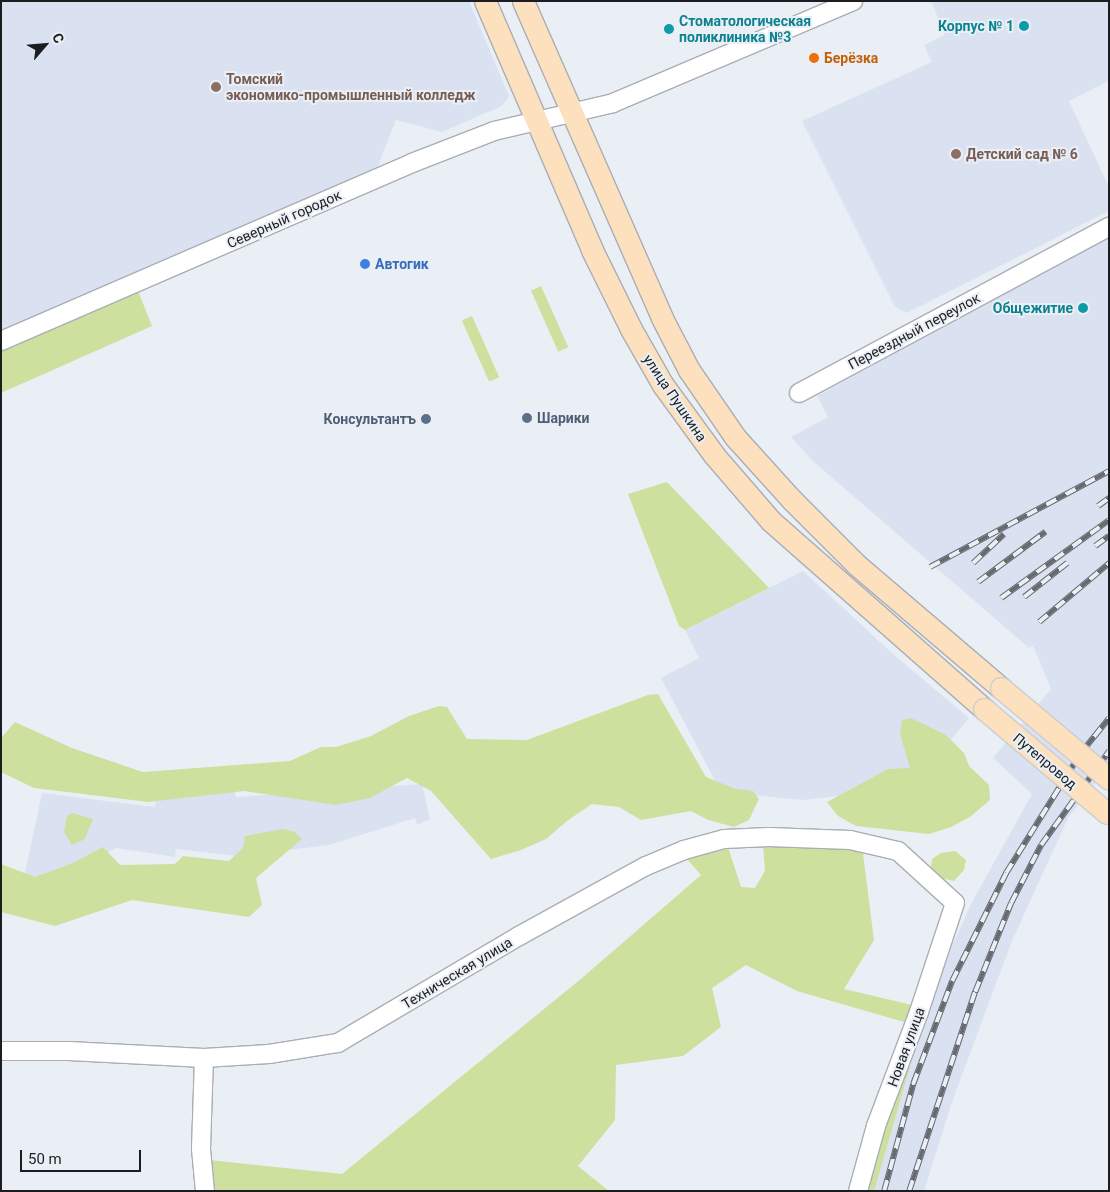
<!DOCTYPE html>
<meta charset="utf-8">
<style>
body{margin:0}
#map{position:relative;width:1110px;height:1192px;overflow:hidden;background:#eaeff6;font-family:Roboto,sans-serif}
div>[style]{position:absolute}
.built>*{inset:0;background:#dae2f1}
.green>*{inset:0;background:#cde09e;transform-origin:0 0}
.roads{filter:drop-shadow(1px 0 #a9aeb5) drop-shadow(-1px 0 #a9aeb5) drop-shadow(0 1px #a9aeb5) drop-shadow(0 -1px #a9aeb5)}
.minor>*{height:18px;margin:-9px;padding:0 9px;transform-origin:9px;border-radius:9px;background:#fff}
.major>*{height:21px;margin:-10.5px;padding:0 10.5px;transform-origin:10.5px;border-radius:10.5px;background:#fde0bd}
.rail>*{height:5.5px;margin-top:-2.75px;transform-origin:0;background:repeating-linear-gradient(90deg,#eaeff6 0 11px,#676a6f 0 22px);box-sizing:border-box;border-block:1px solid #676a6f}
.bridges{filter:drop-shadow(1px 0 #cdcdce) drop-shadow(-1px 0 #cdcdce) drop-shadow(0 1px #cdcdce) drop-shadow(0 -1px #cdcdce)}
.major-bridge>*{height:21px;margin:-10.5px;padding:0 10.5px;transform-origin:10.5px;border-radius:10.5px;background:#fde0bd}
.dots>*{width:14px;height:14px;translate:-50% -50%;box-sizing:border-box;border:2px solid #eaeff6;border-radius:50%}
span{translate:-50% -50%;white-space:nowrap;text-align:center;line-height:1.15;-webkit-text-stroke:4px #eaeff6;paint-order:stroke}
.culture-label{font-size:14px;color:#0d838f;font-weight:700}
.left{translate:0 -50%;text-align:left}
.right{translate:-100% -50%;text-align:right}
.food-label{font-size:14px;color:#c56008;font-weight:700}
.education-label{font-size:14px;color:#785e54;font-weight:700}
.street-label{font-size:14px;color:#1b1d20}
.shop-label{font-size:14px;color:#366cbe;font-weight:700}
.service-label{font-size:14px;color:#4e5e75;font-weight:700}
.frame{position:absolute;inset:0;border:2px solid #1b1d20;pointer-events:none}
.north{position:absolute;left:20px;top:20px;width:50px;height:50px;-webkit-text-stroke:4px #eaeff6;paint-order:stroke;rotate:63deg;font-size:14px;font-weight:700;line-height:20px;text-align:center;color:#1b1d20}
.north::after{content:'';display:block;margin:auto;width:18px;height:22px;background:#1b1d20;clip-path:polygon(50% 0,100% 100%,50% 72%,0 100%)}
.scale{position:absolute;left:20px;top:1150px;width:121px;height:22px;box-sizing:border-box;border:2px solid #1b1d20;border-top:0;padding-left:6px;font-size:15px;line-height:18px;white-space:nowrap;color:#1b1d20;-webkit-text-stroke:4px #eaeff6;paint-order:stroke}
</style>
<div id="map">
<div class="built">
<i style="clip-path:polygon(1px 1px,469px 1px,509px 96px,502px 106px,442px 132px,396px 120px,376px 171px,1px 333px)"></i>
<i style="clip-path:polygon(931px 1px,1109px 1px,1109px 81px,1069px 101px,1109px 187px,1109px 211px,907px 313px,895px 307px,802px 121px,932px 62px,924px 45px,945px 35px)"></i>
<i style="clip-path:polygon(1109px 236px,1109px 767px,1068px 818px,1012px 941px,953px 1099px,924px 1191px,868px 1191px,920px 1033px,949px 953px,971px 904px,1032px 794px,993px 758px,1051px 689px,1033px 646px,1039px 641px,1029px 648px,814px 462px,791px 437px,828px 417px,817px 396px)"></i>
<i style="clip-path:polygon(803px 571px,892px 653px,969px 718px,917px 780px,865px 793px,803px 800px,721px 792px,661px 678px,699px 658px,685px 630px)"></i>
<i style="clip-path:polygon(422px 784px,430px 819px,417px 825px,415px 818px,329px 845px,237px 856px,176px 849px,175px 857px,116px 848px,45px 886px,23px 882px,42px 793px,155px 807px,158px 789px,235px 792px,236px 797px)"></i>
</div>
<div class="green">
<i style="left:541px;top:286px;width:67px;height:11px;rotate:66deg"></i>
<i style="clip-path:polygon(138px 291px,152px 326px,1px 393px,1px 346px)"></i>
<i style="left:472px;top:316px;width:67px;height:11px;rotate:66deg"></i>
<i style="clip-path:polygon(667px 482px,769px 588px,685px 630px,679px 626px,628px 494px)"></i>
<i style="clip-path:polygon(658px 694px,706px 777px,736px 789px,753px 791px,759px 799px,749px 820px,734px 827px,708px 820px,691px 811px,641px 820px,619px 807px,592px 804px,567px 821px,546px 839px,521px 850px,491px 859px,431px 791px,407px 778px,370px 798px,336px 805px,244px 791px,148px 802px,34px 788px,1px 772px,1px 738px,15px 722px,72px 748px,143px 772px,290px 761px,321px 747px,336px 747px,371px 736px,409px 716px,439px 706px,447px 707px,467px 739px,527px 740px,648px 695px)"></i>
<i style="clip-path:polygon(911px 718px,946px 735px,964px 753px,969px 766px,989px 785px,990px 800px,970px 817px,951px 827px,929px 834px,856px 826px,838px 816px,827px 802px,888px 769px,910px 768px,900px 734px,902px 720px)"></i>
<i style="clip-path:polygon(72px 813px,93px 819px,85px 839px,72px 845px,64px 832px,67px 816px)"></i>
<i style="clip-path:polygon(283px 829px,295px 832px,302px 839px,256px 878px,262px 905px,249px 917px,132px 900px,55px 926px,1px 912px,1px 864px,35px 877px,73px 863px,103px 847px,120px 865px,175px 864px,183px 856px,229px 861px,243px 848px,245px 836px)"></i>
<i style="clip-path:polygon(726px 841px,741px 887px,755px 888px,765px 871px,763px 845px,862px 846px,874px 940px,844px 989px,912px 1005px,904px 1022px,797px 991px,746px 965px,712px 988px,721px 1027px,683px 1056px,616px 1065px,615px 1120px,578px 1166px,609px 1191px,212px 1191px,210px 1160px,342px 1174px,582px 978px,701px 875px,687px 859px)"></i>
<i style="clip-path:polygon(955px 851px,966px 860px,964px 870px,954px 881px,941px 878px,931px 868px,932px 859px,941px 853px)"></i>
<i style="clip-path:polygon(908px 1066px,910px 1067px,874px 1191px,863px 1191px,871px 1160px)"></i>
</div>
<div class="roads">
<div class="minor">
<i style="left:1px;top:341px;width:448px;rotate:-23.4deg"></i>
<i style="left:412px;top:163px;width:88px;rotate:-21.3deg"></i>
<i style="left:494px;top:131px;width:122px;rotate:-13.2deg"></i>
<i style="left:613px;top:103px;width:261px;rotate:-23deg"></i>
<i style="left:799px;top:393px;width:352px;rotate:-28.2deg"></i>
<i style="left:1px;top:1051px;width:68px"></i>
<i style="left:69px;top:1051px;width:135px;rotate:3deg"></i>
<i style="left:204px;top:1058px;width:65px;rotate:-3.5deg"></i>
<i style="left:269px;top:1054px;width:70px;rotate:-9.1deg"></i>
<i style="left:338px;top:1043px;width:210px;rotate:-30.6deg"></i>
<i style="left:519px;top:936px;width:145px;rotate:-28.9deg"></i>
<i style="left:646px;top:866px;width:41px;rotate:-22.8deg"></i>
<i style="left:684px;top:850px;width:41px;rotate:-15.4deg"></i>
<i style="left:724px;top:839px;width:45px;rotate:-2.5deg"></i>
<i style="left:769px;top:837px;width:81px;rotate:2.1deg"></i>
<i style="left:850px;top:840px;width:49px;rotate:12.9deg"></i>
<i style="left:898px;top:851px;width:77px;rotate:42.4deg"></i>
<i style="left:955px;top:903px;width:115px;rotate:108.3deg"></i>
<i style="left:919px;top:1012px;width:122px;rotate:110.7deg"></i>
<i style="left:876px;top:1126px;width:67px;rotate:105.5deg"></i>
<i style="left:204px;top:1058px;width:91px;rotate:91.9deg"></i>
<i style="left:201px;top:1149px;width:42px;rotate:84.6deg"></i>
</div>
<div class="major">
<i style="left:485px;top:1px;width:271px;rotate:66.7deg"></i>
<i style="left:592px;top:250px;width:88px;rotate:63.7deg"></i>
<i style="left:631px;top:329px;width:64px;rotate:60.3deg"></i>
<i style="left:663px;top:385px;width:87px;rotate:53.9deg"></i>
<i style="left:714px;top:455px;width:87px;rotate:49.2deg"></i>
<i style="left:771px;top:521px;width:284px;rotate:41.4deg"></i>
<i style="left:523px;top:1px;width:346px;rotate:66.3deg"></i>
<i style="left:662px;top:318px;width:59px;rotate:62.6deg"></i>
<i style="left:689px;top:370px;width:81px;rotate:55.5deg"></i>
<i style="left:735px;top:437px;width:85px;rotate:47.9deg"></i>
<i style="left:792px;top:500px;width:92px;rotate:45deg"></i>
<i style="left:857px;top:565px;width:189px;rotate:40.5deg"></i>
</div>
</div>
<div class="rail">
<i style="left:1098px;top:506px;width:14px;rotate:-36deg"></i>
<i style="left:1095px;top:546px;width:17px;rotate:-36deg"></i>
<i style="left:973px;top:563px;width:42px;rotate:-43.1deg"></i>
<i style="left:930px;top:567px;width:203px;rotate:-28.2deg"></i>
<i style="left:978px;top:582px;width:84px;rotate:-36.7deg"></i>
<i style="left:1024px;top:597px;width:55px;rotate:-38.3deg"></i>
<i style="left:1001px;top:598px;width:133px;rotate:-35.8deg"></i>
<i style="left:1039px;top:622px;width:92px;rotate:-40.1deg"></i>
<i style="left:884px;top:1191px;width:111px;rotate:-74.8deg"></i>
<i style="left:913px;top:1084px;width:110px;rotate:-69.3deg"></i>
<i style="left:952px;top:981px;width:121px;rotate:-63.4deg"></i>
<i style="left:1006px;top:873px;width:140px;rotate:-58.1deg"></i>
<i style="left:1080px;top:754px;width:46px;rotate:-51.1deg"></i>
<i style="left:909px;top:1191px;width:210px;rotate:-71.7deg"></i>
<i style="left:975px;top:992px;width:96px;rotate:-68deg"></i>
<i style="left:1011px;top:903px;width:65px;rotate:-62.7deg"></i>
<i style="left:1041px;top:845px;width:116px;rotate:-54.1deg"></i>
</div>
<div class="bridges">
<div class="major-bridge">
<i style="left:1001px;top:688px;width:141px;rotate:40.1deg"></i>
<i style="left:984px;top:709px;width:161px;rotate:40.2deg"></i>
</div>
</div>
<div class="dots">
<i style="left:1024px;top:26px;background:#0f9aa8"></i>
<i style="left:669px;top:29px;background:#0f9aa8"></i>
<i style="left:814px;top:58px;background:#e8710a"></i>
<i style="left:216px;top:87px;background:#8d6e63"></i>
<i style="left:956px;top:154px;background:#8d6e63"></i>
<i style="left:365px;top:264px;background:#3f7fe0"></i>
<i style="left:1083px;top:308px;background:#0f9aa8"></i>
<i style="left:527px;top:418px;background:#5c6f8a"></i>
<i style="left:426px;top:419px;background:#5c6f8a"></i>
</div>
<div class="culture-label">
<span class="left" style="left:679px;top:29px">Стоматологическая<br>поликлиника №3</span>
<span class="right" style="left:1014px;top:26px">Корпус № 1</span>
<span class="right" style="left:1073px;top:308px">Общежитие</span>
</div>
<div class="food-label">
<span class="left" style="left:824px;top:58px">Берёзка</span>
</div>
<div class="education-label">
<span class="left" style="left:226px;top:87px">Томский<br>экономико-промышленный колледж</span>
<span class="left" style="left:966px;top:154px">Детский сад № 6</span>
</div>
<div class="street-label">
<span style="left:284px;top:219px;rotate:-24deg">Северный городок</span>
<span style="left:914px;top:331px;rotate:-28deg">Переездный переулок</span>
<span style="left:675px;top:398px;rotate:56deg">улица Пушкина</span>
<span style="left:1045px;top:761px;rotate:40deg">Путепровод</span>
<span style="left:457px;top:973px;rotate:-31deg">Техническая улица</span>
<span style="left:906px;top:1047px;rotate:-70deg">Новая улица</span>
</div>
<div class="shop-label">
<span class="left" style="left:375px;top:264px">Автогик</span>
</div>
<div class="service-label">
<span class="left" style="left:537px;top:418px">Шарики</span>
<span class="right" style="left:416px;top:419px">Консультантъ</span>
</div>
<div class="frame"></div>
<div class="north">С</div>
<div class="scale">50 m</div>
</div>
